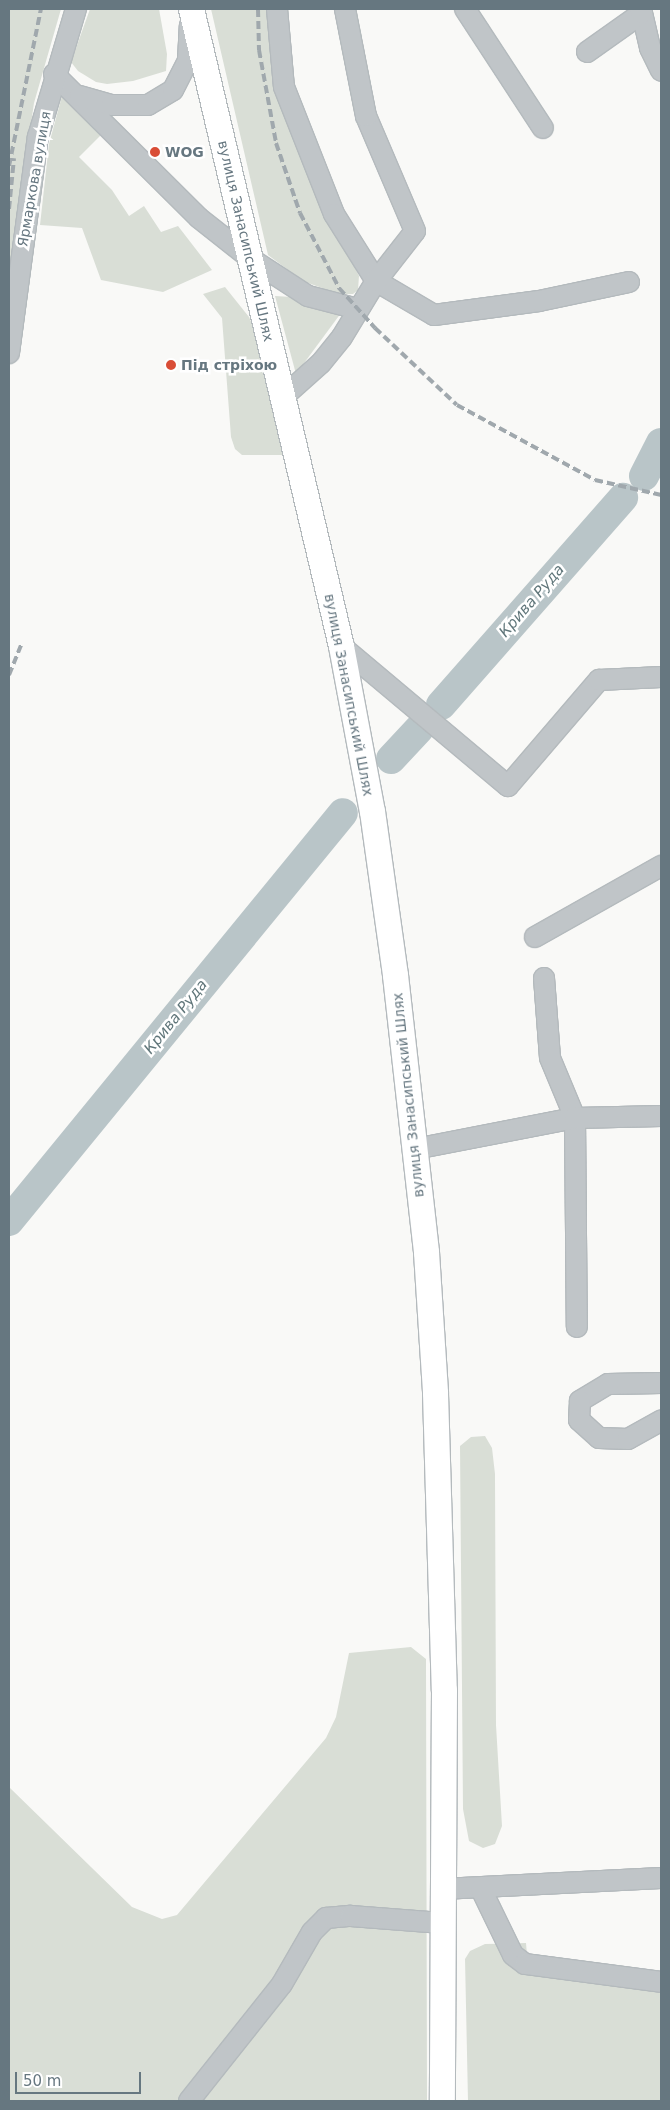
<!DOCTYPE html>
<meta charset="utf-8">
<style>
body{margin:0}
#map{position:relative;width:670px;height:2110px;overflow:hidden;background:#f9f9f7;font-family:"DejaVu Sans",sans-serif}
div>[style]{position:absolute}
.green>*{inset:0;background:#d9ded6}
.river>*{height:30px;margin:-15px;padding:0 15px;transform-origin:15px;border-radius:15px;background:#b9c5c8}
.roads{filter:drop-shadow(1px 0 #b4babd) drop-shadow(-1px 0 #b4babd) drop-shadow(0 1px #b4babd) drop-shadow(0 -1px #b4babd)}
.minor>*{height:20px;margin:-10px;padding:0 10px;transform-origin:10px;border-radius:10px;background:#c0c5c8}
.major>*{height:25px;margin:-12.5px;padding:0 12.5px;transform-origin:12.5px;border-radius:12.5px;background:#fff}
.rail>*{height:4px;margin-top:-2px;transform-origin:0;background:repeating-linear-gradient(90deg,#a0a8ad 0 8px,transparent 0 12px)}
.dots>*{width:14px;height:14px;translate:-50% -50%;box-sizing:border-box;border:2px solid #fff;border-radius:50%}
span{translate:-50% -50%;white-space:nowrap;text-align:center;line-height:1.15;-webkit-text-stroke:5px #fff;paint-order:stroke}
.poi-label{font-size:14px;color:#667780;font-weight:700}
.left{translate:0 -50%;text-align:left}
.street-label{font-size:14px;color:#667780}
.water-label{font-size:15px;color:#60767a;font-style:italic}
.frame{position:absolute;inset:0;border:10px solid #667780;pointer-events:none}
.scale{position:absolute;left:15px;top:2072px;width:126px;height:22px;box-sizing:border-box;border:2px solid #667780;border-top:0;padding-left:6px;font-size:15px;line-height:18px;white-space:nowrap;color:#667780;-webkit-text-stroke:4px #fff;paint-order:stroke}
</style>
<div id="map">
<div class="green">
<i style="clip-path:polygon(9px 9px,61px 9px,34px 103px,9px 275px)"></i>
<i style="clip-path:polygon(90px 9px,159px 9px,167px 54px,166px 71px,133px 81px,107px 84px,96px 82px,78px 71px,71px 62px)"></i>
<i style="clip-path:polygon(211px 9px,269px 9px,331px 217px,359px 276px,358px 290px,353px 294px,338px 294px,303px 281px,268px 255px)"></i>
<i style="clip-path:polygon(62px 96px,104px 132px,79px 157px,112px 190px,129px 216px,144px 206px,161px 232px,178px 226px,212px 270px,163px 292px,101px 280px,82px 228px,40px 225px,49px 144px)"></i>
<i style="clip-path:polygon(225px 287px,249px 317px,259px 340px,286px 455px,242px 455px,235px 449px,231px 437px,222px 318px,203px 294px)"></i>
<i style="clip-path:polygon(275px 296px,292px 297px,341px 313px,296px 374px)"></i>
<i style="clip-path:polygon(485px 1436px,492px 1448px,495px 1474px,496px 1725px,502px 1826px,495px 1844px,483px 1848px,469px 1841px,463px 1809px,460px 1446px,471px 1437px)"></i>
<i style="clip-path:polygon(411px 1647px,426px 1659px,427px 2101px,9px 2101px,9px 1787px,132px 1907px,162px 1919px,177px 1915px,326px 1738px,336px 1717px,349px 1653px)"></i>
<i style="clip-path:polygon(526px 1943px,527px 1955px,661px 1972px,661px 2101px,468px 2101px,465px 1959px,470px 1951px,485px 1944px)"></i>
</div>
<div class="river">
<i style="left:644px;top:476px;width:37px;rotate:-63deg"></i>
<i style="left:441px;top:705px;width:276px;rotate:-48.7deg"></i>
<i style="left:391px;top:759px;width:41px;rotate:-47deg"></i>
<i style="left:9px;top:1221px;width:527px;rotate:-50.7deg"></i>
</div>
<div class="roads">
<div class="minor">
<i style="left:277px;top:9px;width:78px;rotate:84.9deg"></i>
<i style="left:284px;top:87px;width:136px;rotate:68.5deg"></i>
<i style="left:334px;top:214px;width:79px;rotate:57.9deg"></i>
<i style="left:376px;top:281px;width:67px;rotate:30.4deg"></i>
<i style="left:434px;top:315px;width:106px;rotate:-7.6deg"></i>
<i style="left:539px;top:301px;width:92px;rotate:-11.9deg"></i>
<i style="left:465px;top:9px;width:142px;rotate:56.8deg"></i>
<i style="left:642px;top:13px;width:36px;rotate:77deg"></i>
<i style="left:650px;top:48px;width:25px;rotate:64deg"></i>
<i style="left:587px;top:52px;width:67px;rotate:-35.3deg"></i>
<i style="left:642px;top:13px;width:4px;rotate:-117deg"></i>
<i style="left:54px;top:74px;width:204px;rotate:44.8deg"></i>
<i style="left:199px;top:218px;width:66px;rotate:38.3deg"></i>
<i style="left:251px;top:259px;width:68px;rotate:33deg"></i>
<i style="left:308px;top:296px;width:52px;rotate:14.6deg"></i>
<i style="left:80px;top:96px;width:33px;rotate:16deg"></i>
<i style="left:112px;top:105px;width:36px"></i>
<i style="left:148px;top:105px;width:29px;rotate:-31deg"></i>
<i style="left:173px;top:90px;width:34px;rotate:-63deg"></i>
<i style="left:188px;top:60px;width:34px;rotate:-87deg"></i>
<i style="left:9px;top:353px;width:218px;rotate:-82.4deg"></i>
<i style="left:38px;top:137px;width:134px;rotate:-73.5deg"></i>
<i style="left:283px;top:397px;width:51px;rotate:-41.8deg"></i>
<i style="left:321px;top:363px;width:33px;rotate:-51deg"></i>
<i style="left:342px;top:337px;width:66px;rotate:-58.7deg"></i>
<i style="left:376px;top:281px;width:63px;rotate:-52deg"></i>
<i style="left:415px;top:231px;width:125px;rotate:-113.1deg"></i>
<i style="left:366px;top:116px;width:109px;rotate:-101.1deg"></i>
<i style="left:341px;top:646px;width:218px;rotate:40deg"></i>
<i style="left:508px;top:786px;width:140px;rotate:-49.4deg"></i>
<i style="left:599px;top:680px;width:62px;rotate:-2.8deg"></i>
<i style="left:535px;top:937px;width:145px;rotate:-29.4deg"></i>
<i style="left:544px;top:978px;width:80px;rotate:85.7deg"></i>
<i style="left:550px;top:1058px;width:65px;rotate:67.4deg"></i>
<i style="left:575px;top:1118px;width:209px;rotate:89.5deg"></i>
<i style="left:415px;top:1149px;width:163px;rotate:-11deg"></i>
<i style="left:575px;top:1118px;width:86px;rotate:-1.3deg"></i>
<i style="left:661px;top:1383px;width:53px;rotate:178.9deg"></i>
<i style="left:608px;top:1384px;width:33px;rotate:149deg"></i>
<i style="left:580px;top:1401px;width:19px;rotate:93deg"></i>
<i style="left:579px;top:1420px;width:27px;rotate:42deg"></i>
<i style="left:599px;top:1438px;width:29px;rotate:2deg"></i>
<i style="left:628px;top:1439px;width:38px;rotate:-29deg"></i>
<i style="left:442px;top:1889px;width:219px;rotate:-2.9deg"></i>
<i style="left:481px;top:1889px;width:73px;rotate:64.1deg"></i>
<i style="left:513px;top:1955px;width:15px;rotate:37deg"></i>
<i style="left:525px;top:1964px;width:137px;rotate:7.5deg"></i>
<i style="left:189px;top:2101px;width:149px;rotate:-51.5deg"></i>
<i style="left:282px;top:1984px;width:60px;rotate:-60deg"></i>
<i style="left:312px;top:1932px;width:20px;rotate:-45deg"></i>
<i style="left:326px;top:1918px;width:25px;rotate:-5deg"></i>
<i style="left:351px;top:1916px;width:91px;rotate:4.4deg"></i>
</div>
<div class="major">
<i style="left:191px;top:9px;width:654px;rotate:76.75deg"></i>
<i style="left:341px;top:646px;width:168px;rotate:79.4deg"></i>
<i style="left:372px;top:811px;width:166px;rotate:82deg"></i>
<i style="left:395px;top:975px;width:279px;rotate:83.6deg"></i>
<i style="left:426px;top:1252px;width:141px;rotate:86.3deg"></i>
<i style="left:435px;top:1393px;width:297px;rotate:88.3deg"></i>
<i style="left:444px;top:1690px;width:411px;rotate:90.3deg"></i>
</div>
</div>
<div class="rail">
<i style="left:258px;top:9px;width:41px;rotate:88.6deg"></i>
<i style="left:259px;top:50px;width:95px;rotate:79.6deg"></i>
<i style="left:276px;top:143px;width:74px;rotate:71.1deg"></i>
<i style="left:300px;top:213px;width:85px;rotate:62.5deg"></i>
<i style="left:339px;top:288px;width:54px;rotate:48deg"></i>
<i style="left:375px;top:328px;width:112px;rotate:43.2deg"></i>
<i style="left:457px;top:405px;width:157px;rotate:28.5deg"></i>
<i style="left:595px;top:480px;width:68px;rotate:12.8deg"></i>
<i style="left:9px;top:166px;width:160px;rotate:-78.5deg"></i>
<i style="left:9px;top:209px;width:51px;rotate:-84.4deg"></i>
<i style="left:9px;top:675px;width:35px;rotate:-68deg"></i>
</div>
<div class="dots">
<i style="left:155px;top:152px;background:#d94d36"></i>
<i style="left:171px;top:365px;background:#d94d36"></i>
</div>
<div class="poi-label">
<span class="left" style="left:165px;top:152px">WOG</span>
<span class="left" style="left:181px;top:365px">Під стріхою</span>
</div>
<div class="street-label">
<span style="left:34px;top:179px;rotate:-80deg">Ярмаркова вулиця</span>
<span style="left:246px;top:241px;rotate:77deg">вулиця Занасипський Шлях</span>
<span style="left:349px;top:695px;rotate:79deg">вулиця Занасипський Шлях</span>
<span style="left:408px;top:1095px;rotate:-96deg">вулиця Занасипський Шлях</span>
</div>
<div class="water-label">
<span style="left:532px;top:601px;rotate:-49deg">Крива Руда</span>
<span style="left:176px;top:1017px;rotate:-51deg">Крива Руда</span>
</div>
<div class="frame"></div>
<div class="scale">50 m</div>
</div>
